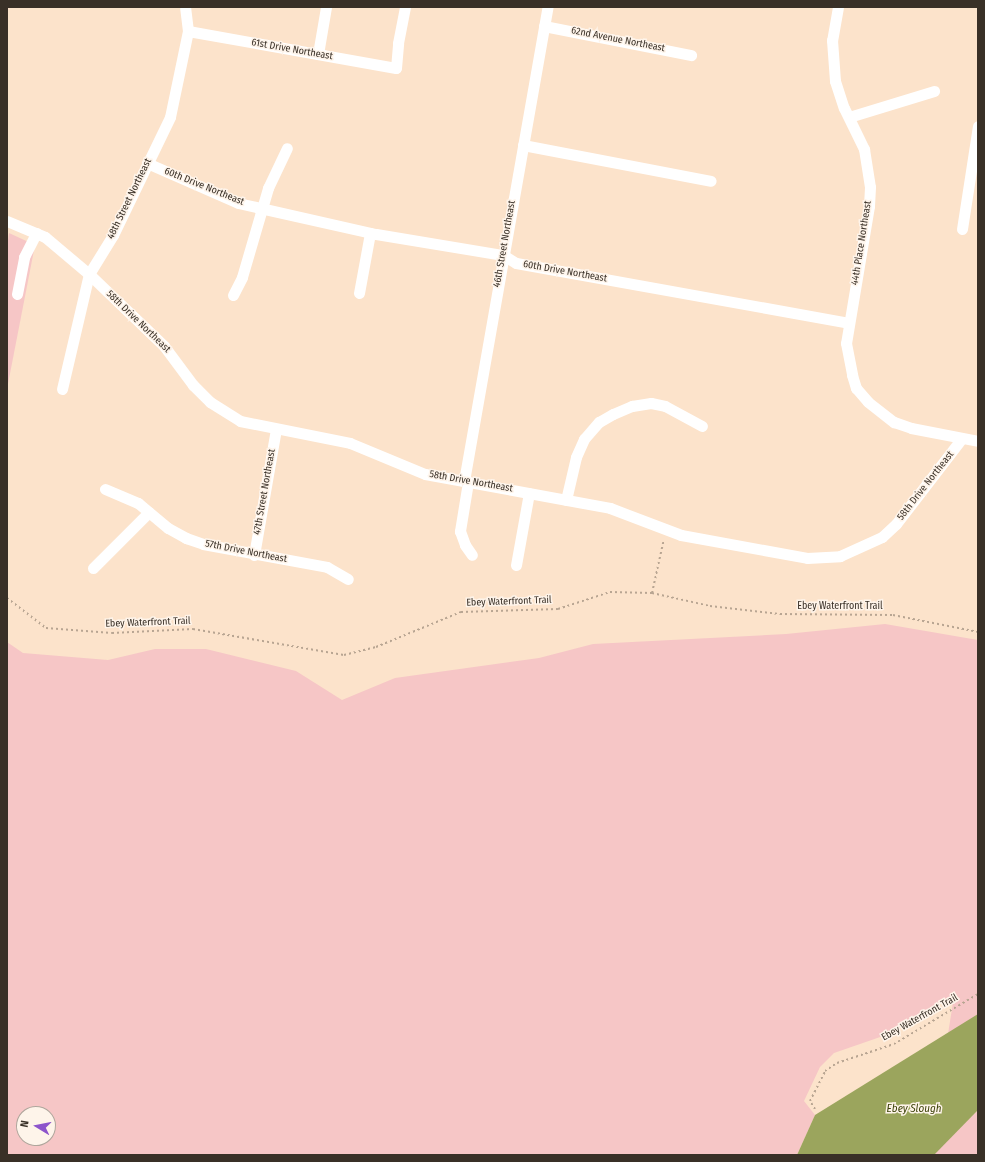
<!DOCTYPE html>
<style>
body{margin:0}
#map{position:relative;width:985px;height:1162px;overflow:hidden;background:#fce3cb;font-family:"Fira Sans Condensed",sans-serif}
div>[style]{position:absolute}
.green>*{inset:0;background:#f6c6c6}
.water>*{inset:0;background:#9ba55d}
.path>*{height:2px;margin-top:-1px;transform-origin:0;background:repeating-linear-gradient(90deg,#b8a592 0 2px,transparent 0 5px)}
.minor>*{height:11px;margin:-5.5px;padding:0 5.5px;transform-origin:5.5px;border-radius:5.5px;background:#fff}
span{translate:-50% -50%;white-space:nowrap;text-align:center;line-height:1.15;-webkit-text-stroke:3px #fef4ea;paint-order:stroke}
.street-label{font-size:10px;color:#393027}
.water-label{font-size:11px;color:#3c4209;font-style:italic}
.frame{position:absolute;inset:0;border:8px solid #393027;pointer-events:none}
.north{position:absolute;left:16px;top:1106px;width:40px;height:40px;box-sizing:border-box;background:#fef4ea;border:1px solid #afa69c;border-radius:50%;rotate:280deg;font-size:11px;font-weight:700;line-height:16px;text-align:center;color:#393027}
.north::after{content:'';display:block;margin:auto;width:14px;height:18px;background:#8d54cb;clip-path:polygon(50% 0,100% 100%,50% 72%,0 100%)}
</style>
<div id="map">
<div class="green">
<i style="clip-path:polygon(9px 233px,35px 245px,7px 389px,7px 247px)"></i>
<i style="clip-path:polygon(evenodd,885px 624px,978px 640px,978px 1016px,948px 1034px,954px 996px,886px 1035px,834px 1053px,820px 1067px,804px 1101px,815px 1115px,797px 1155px,7px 1155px,7px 642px,23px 653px,108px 660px,155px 649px,206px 649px,296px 671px,342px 700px,395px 678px,539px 658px,593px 644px,786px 634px,885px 624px,24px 1114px,48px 1114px,48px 1138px,24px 1138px,24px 1114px)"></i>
<i style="clip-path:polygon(978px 1110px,978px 1155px,934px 1155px,939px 1148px)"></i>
</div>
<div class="water">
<i style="clip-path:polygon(978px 1014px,978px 1110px,934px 1155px,797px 1155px,815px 1115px)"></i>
</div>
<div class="path">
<i style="left:652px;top:593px;width:55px;rotate:-77.5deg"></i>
<i style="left:7px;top:598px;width:49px;rotate:37.6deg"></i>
<i style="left:46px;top:628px;width:66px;rotate:4.3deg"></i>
<i style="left:112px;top:633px;width:81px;rotate:-2.8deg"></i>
<i style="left:193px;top:629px;width:153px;rotate:9.8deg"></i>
<i style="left:344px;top:655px;width:33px;rotate:-14deg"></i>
<i style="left:376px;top:647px;width:92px;rotate:-22.4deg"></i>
<i style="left:461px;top:612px;width:97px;rotate:-1.8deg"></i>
<i style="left:558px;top:609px;width:55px;rotate:-18.1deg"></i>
<i style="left:610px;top:592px;width:42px;rotate:1.4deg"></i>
<i style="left:652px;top:593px;width:59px;rotate:12.6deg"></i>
<i style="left:710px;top:606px;width:70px;rotate:6.5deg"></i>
<i style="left:780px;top:614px;width:113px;rotate:0.5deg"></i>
<i style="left:893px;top:615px;width:87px;rotate:11.3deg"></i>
<i style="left:815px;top:1109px;width:9px;rotate:-122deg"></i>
<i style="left:810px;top:1101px;width:34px;rotate:-63deg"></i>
<i style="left:825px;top:1071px;width:14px;rotate:-34deg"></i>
<i style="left:837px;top:1063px;width:60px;rotate:-18.4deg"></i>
<i style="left:894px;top:1044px;width:98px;rotate:-30.8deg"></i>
</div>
<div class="minor">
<i style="left:838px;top:7px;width:34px;rotate:100deg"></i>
<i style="left:832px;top:40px;width:41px;rotate:85.8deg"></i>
<i style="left:835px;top:81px;width:28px;rotate:72deg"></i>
<i style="left:844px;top:108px;width:46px;rotate:64deg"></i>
<i style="left:864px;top:149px;width:38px;rotate:81deg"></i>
<i style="left:870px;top:187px;width:19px;rotate:93deg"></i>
<i style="left:869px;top:206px;width:139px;rotate:99.5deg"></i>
<i style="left:846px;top:343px;width:33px;rotate:79deg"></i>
<i style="left:852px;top:375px;width:14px;rotate:73deg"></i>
<i style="left:856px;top:388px;width:18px;rotate:49deg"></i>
<i style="left:868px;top:402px;width:33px;rotate:38deg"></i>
<i style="left:894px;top:422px;width:18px;rotate:19deg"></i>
<i style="left:911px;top:428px;width:68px;rotate:11deg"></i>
<i style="left:544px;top:26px;width:150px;rotate:11.2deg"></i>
<i style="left:188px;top:31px;width:211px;rotate:10.1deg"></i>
<i style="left:396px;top:68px;width:25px;rotate:-85deg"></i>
<i style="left:398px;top:43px;width:37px;rotate:-79deg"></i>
<i style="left:318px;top:54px;width:48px;rotate:-80.3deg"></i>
<i style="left:849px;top:117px;width:89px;rotate:-17deg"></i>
<i style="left:523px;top:145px;width:191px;rotate:10.8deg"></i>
<i style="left:147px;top:163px;width:99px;rotate:23.7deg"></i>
<i style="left:238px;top:203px;width:141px;rotate:12.7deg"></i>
<i style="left:376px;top:234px;width:129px;rotate:9.4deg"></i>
<i style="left:503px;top:255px;width:15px;rotate:32deg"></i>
<i style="left:516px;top:263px;width:338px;rotate:10.2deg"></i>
<i style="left:7px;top:221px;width:41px;rotate:22.8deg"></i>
<i style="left:45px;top:237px;width:57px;rotate:40.1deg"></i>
<i style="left:89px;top:274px;width:104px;rotate:43.8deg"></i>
<i style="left:164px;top:346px;width:49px;rotate:53.4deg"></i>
<i style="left:193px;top:385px;width:24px;rotate:45deg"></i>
<i style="left:210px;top:402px;width:36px;rotate:32deg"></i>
<i style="left:240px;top:421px;width:112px;rotate:11.3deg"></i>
<i style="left:350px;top:443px;width:81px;rotate:22.5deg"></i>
<i style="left:425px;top:474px;width:188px;rotate:10.4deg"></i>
<i style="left:610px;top:508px;width:76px;rotate:20.8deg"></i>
<i style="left:681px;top:535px;width:128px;rotate:10.3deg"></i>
<i style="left:807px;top:558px;width:33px;rotate:-3deg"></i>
<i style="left:840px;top:556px;width:46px;rotate:-24.3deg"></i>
<i style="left:882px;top:537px;width:19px;rotate:-43deg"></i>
<i style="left:896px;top:524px;width:108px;rotate:-52.5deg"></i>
<i style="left:962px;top:229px;width:104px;rotate:-81.2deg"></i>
<i style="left:359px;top:293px;width:61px;rotate:-79.6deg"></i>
<i style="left:17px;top:294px;width:38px;rotate:-79deg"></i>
<i style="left:24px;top:257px;width:27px;rotate:-63deg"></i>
<i style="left:233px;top:295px;width:20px;rotate:-63deg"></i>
<i style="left:242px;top:277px;width:93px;rotate:-73.7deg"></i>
<i style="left:268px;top:188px;width:44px;rotate:-64.6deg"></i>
<i style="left:62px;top:389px;width:118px;rotate:-76.8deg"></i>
<i style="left:89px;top:274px;width:46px;rotate:-58.4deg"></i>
<i style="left:113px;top:235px;width:131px;rotate:-64.2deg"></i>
<i style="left:170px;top:117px;width:88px;rotate:-78.2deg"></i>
<i style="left:188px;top:31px;width:23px;rotate:-97deg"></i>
<i style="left:464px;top:481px;width:481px;rotate:-80deg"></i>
<i style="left:468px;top:482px;width:50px;rotate:99.3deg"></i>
<i style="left:460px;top:531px;width:15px;rotate:70deg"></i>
<i style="left:465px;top:545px;width:12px;rotate:55deg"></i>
<i style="left:105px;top:489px;width:36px;rotate:23deg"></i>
<i style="left:138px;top:503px;width:39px;rotate:40deg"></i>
<i style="left:168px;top:528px;width:21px;rotate:29deg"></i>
<i style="left:186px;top:538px;width:18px;rotate:19deg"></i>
<i style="left:203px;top:544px;width:126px;rotate:10.5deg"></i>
<i style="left:327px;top:567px;width:24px;rotate:30deg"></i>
<i style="left:566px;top:500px;width:44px;rotate:-76.9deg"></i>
<i style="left:576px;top:457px;width:20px;rotate:-66deg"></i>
<i style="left:584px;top:439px;width:23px;rotate:-49deg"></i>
<i style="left:599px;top:422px;width:16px;rotate:-30deg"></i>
<i style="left:613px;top:414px;width:21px;rotate:-23deg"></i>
<i style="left:632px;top:406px;width:19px;rotate:-9deg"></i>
<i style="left:651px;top:403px;width:14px;rotate:12deg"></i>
<i style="left:665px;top:406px;width:42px;rotate:28.4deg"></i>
<i style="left:254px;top:555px;width:128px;rotate:-80.1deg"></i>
<i style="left:516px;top:565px;width:73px;rotate:-79.8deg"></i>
<i style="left:93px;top:568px;width:79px;rotate:-45deg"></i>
</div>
<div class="street-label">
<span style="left:618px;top:40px;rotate:11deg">62nd Avenue Northeast</span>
<span style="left:292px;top:50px;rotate:10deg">61st Drive Northeast</span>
<span style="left:204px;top:187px;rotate:22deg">60th Drive Northeast</span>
<span style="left:130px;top:199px;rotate:-64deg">48th Street Northeast</span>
<span style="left:862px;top:243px;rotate:-81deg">44th Place Northeast</span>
<span style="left:505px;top:244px;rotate:-80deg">46th Street Northeast</span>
<span style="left:565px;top:272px;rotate:10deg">60th Drive Northeast</span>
<span style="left:138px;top:322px;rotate:44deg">58th Drive Northeast</span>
<span style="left:471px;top:482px;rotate:10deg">58th Drive Northeast</span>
<span style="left:926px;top:486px;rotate:-52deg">58th Drive Northeast</span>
<span style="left:265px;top:492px;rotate:-80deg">47th Street Northeast</span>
<span style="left:246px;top:552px;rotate:11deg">57th Drive Northeast</span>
<span style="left:509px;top:602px;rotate:-2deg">Ebey Waterfront Trail</span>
<span style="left:840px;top:607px">Ebey Waterfront Trail</span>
<span style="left:148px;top:623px;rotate:-2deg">Ebey Waterfront Trail</span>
<span style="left:920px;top:1018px;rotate:-29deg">Ebey Waterfront Trail</span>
</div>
<div class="water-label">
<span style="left:914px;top:1109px">Ebey Slough</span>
</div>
<div class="frame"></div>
<div class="north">N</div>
</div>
